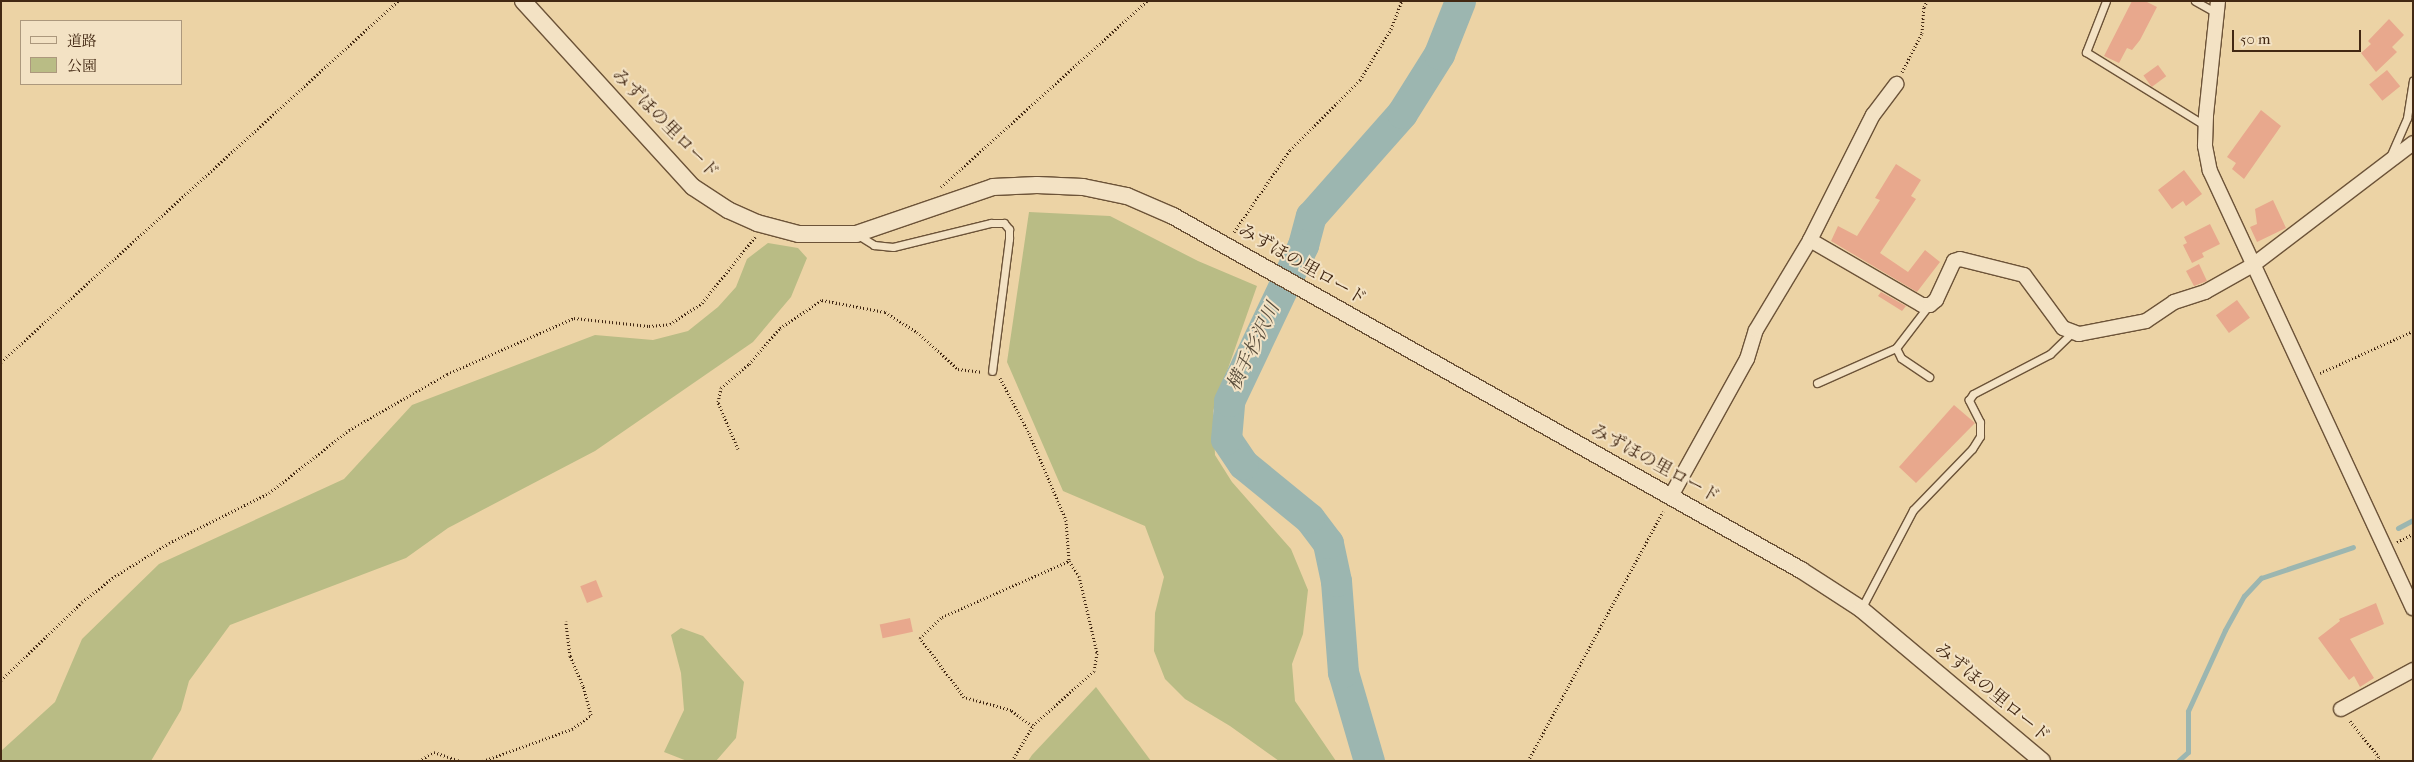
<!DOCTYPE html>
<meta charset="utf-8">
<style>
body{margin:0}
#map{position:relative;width:2414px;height:762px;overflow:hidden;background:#ecd3a5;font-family:"IM FELL French Canon","Noto Serif JP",serif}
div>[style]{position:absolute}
.green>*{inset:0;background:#b9bc85}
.stream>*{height:5px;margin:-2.5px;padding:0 2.5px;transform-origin:2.5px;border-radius:2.5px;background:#9cb6b0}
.river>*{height:31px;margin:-15.5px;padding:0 15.5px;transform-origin:15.5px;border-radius:15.5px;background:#9cb6b0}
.building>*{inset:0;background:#e8a88d;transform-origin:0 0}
.path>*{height:3px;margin-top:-1.5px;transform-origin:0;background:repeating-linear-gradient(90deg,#422813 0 1px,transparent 0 3.5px)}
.roads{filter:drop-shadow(1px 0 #6c5338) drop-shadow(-1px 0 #6c5338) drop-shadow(0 1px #6c5338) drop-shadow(0 -1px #6c5338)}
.service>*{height:7px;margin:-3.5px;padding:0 3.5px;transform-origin:3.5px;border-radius:3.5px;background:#f3e2c4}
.minor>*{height:14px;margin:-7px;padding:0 7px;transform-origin:7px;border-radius:7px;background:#f3e2c4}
.tertiary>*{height:16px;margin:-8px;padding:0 8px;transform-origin:8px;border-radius:8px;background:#f3e2c4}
span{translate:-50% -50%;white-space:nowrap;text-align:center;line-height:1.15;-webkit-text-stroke:4px #f3e2c4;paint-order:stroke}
.street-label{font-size:18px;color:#422813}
.water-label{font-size:19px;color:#584c3a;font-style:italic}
.frame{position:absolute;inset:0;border:2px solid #422813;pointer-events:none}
.legend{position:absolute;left:20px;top:20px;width:162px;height:65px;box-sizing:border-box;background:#f3e2c4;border:1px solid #ac987d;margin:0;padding:6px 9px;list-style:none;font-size:15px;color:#422813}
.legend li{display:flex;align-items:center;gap:10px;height:25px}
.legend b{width:25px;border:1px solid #ac987d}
.scale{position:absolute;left:2232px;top:30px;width:129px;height:22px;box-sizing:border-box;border:2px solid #422813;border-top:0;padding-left:6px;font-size:15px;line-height:18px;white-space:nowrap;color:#422813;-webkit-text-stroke:4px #f3e2c4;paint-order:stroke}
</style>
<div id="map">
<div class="green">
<i style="clip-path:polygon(1029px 212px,1110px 216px,1198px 261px,1257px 286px,1213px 411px,1215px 455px,1232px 482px,1291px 549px,1308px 590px,1303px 634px,1292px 664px,1295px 701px,1336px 761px,1279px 761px,1230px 726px,1185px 699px,1165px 679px,1154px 651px,1155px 613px,1164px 577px,1145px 526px,1063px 491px,1007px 362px)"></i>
<i style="clip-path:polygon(768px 243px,798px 248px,807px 258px,791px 297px,753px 342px,595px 451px,448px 528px,406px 558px,230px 625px,189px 681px,181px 710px,151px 761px,1px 761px,1px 751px,55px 702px,82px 639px,159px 564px,344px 479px,412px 405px,595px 335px,653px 340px,688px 331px,718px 307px,736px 287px,747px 259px)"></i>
<i style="clip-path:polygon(681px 628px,703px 636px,744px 682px,736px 738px,716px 761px,687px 761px,664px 752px,684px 710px,681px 673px,671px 635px)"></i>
<i style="clip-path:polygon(1096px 687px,1151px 761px,1028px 761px,1032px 755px)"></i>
</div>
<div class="stream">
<i style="left:2398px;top:528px;width:17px;rotate:-28deg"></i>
<i style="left:2178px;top:761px;width:13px;rotate:-42deg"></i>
<i style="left:2188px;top:752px;width:41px;rotate:-90deg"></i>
<i style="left:2188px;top:711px;width:89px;rotate:-65.4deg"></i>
<i style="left:2225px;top:630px;width:39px;rotate:-61deg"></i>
<i style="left:2244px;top:596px;width:25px;rotate:-47deg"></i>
<i style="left:2261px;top:578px;width:97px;rotate:-18.6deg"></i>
</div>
<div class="river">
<i style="left:1369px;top:761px;width:93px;rotate:-106.3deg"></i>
<i style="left:1343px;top:672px;width:91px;rotate:-94.4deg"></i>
<i style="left:1336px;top:581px;width:39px;rotate:-102deg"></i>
<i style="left:1328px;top:543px;width:31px;rotate:-127deg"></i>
<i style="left:1309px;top:518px;width:85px;rotate:-140.7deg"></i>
<i style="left:1243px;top:464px;width:30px;rotate:-124deg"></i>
<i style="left:1226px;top:439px;width:38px;rotate:-85deg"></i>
<i style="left:1229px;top:401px;width:173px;rotate:-64.6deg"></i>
<i style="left:1303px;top:245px;width:30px;rotate:-75deg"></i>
<i style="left:1311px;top:216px;width:137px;rotate:-48.5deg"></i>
<i style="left:1402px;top:113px;width:70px;rotate:-57.9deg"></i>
<i style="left:1439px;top:54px;width:57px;rotate:-68.4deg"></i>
</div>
<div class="building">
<i style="clip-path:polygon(2132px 1px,2145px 1px,2157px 7px,2140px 40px,2132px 50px,2127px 48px,2119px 63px,2104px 56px)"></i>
<i style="clip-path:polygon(2389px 19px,2404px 35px,2392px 47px,2397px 52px,2376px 72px,2361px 53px,2371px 44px,2368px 41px)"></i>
<i style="left:2158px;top:65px;width:14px;height:18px;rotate:54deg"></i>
<i style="left:2387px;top:70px;width:21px;height:23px;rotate:51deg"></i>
<i style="clip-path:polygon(2261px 110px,2281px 126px,2244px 179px,2232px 169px,2236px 163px,2227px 157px)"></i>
<i style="clip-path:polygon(1896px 164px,1921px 180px,1911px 196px,1916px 199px,1880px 253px,1908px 272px,1925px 250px,1940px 262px,1917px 292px,1831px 241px,1838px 226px,1857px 236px,1880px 200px,1875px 198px)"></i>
<i style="clip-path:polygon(2184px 170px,2202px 194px,2186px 206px,2183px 201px,2172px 209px,2158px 190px)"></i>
<i style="clip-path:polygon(2273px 200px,2286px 228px,2257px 242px,2250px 227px,2257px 224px,2255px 209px)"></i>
<i style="clip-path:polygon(2210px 224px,2220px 244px,2202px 253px,2204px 257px,2192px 263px,2183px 245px,2187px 243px,2184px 237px)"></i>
<i style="clip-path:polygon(2199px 264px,2207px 281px,2194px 286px,2186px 271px)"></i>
<i style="clip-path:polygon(1881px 292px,1906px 306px,1902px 311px,1878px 296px)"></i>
<i style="left:2237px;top:300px;width:22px;height:26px;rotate:54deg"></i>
<i style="clip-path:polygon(1954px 405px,1975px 423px,1916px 483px,1899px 467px)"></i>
<i style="left:596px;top:580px;width:18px;height:17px;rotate:68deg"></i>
<i style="clip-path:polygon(2376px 603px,2384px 624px,2350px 639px,2374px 678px,2360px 687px,2354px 676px,2349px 680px,2318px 638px,2340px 621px,2339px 619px)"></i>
<i style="left:910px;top:618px;width:14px;height:31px;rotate:78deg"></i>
</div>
<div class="path">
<i style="left:1902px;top:72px;width:44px;rotate:-62.9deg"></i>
<i style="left:1922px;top:33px;width:26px;rotate:-86deg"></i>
<i style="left:1924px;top:7px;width:7px;rotate:-63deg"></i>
<i style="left:941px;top:187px;width:278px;rotate:-42.1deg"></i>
<i style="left:1234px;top:232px;width:99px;rotate:-55.7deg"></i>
<i style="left:1290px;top:150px;width:99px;rotate:-45deg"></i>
<i style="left:1360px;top:80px;width:60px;rotate:-58.7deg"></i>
<i style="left:1391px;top:29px;width:30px;rotate:-69deg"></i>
<i style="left:1px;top:362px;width:537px;rotate:-42.28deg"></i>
<i style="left:2320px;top:373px;width:102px;rotate:-24.3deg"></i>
<i style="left:1000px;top:378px;width:62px;rotate:62.2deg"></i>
<i style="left:1029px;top:433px;width:95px;rotate:67deg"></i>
<i style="left:1066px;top:520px;width:41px;rotate:85.8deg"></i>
<i style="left:1069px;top:561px;width:18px;rotate:56deg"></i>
<i style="left:1079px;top:576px;width:79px;rotate:76.8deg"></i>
<i style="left:1097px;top:653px;width:18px;rotate:99deg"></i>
<i style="left:1094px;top:671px;width:80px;rotate:138.5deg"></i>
<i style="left:1034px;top:724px;width:43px;rotate:120.7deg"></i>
<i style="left:738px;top:449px;width:51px;rotate:-113.1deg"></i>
<i style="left:718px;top:402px;width:14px;rotate:-78deg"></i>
<i style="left:721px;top:388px;width:37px;rotate:-41deg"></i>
<i style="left:749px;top:364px;width:48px;rotate:-49.3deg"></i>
<i style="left:780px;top:328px;width:50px;rotate:-33.7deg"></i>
<i style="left:822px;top:300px;width:64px;rotate:10.8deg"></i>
<i style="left:885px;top:312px;width:38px;rotate:32deg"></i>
<i style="left:917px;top:332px;width:55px;rotate:42.1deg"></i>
<i style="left:958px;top:369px;width:23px;rotate:7deg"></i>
<i style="left:2397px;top:542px;width:18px;rotate:-27deg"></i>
<i style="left:1px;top:680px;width:112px;rotate:-43.9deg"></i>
<i style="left:82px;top:602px;width:42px;rotate:-38.2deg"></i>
<i style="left:115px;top:576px;width:63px;rotate:-31.4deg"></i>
<i style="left:169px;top:543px;width:112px;rotate:-26.6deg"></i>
<i style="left:269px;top:493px;width:102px;rotate:-38.2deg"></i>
<i style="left:349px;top:430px;width:113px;rotate:-29.7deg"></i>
<i style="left:447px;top:374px;width:139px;rotate:-23.8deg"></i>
<i style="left:574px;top:318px;width:75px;rotate:6.1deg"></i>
<i style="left:649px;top:326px;width:21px;rotate:-5deg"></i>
<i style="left:670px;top:324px;width:38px;rotate:-33deg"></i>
<i style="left:702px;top:303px;width:85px;rotate:-51.2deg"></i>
<i style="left:2350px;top:721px;width:46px;rotate:51.1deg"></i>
<i style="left:2379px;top:757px;width:5px;rotate:127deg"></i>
<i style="left:1032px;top:726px;width:26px;rotate:-143deg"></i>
<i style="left:1011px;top:710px;width:49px;rotate:-164.5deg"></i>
<i style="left:964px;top:697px;width:74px;rotate:-126.7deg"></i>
<i style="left:920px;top:638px;width:30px;rotate:-44deg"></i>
<i style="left:942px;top:617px;width:139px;rotate:-23.8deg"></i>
<i style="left:419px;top:761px;width:17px;rotate:-31deg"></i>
<i style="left:434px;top:752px;width:28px;rotate:19deg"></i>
<i style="left:483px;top:761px;width:95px;rotate:-19.8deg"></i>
<i style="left:572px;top:729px;width:24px;rotate:-36deg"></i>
<i style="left:591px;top:715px;width:30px;rotate:-105deg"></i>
<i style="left:583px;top:686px;width:33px;rotate:-113deg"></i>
<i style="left:570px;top:656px;width:35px;rotate:-97deg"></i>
<i style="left:1528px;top:761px;width:284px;rotate:-61.6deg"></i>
</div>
<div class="roads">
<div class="service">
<i style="left:2106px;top:1px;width:55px;rotate:111.4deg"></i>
<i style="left:2086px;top:52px;width:141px;rotate:31.7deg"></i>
<i style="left:2195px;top:1px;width:25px;rotate:29deg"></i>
<i style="left:2390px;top:157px;width:43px;rotate:-66.4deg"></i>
<i style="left:2407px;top:118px;width:38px;rotate:-81deg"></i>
<i style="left:858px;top:235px;width:19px;rotate:32deg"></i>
<i style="left:874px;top:245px;width:19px;rotate:6deg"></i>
<i style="left:893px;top:247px;width:101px;rotate:-13.8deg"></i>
<i style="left:991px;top:223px;width:13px"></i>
<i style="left:1004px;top:223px;width:8px;rotate:50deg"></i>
<i style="left:1009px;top:229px;width:10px;rotate:90deg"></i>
<i style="left:1009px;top:239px;width:133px;rotate:97.3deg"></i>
<i style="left:1896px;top:348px;width:11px;rotate:63deg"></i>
<i style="left:1901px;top:358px;width:34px;rotate:34deg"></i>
<i style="left:1817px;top:383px;width:86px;rotate:-23.9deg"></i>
<i style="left:1896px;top:348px;width:54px;rotate:-52.5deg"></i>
<i style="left:1861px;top:609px;width:112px;rotate:-62.3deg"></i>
<i style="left:1913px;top:510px;width:85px;rotate:-46deg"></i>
<i style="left:1972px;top:449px;width:15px;rotate:-58deg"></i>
<i style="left:1980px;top:436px;width:14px;rotate:-90deg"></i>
<i style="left:1980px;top:422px;width:25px;rotate:-117deg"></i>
<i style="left:1969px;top:400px;width:7px;rotate:-56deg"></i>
<i style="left:1973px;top:394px;width:87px;rotate:-27.5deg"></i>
<i style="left:2050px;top:354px;width:29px;rotate:-44deg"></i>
</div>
<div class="minor">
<i style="left:2218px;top:1px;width:116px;rotate:96deg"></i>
<i style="left:2206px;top:116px;width:30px;rotate:92deg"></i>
<i style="left:2205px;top:146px;width:25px;rotate:79deg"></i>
<i style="left:2210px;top:171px;width:482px;rotate:65.1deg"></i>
<i style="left:1810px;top:240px;width:129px;rotate:30.1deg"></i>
<i style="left:1922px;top:305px;width:8px"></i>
<i style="left:1930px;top:305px;width:8px;rotate:-40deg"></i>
<i style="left:1936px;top:300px;width:43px;rotate:-65.2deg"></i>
<i style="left:1954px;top:261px;width:6px;rotate:-18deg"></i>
<i style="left:1960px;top:259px;width:66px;rotate:14deg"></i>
<i style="left:2024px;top:275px;width:66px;rotate:53.7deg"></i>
<i style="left:2063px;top:328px;width:17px;rotate:21deg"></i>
<i style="left:2079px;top:334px;width:68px;rotate:-11deg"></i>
<i style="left:2146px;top:321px;width:34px;rotate:-34deg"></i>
<i style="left:2174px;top:302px;width:33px;rotate:-18deg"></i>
<i style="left:2205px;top:292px;width:55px;rotate:-29.4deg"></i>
<i style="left:2253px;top:265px;width:201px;rotate:-37.3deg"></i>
<i style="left:1671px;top:496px;width:157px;rotate:-61deg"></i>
<i style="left:1747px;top:359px;width:30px;rotate:-73deg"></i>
<i style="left:1756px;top:330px;width:105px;rotate:-59deg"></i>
<i style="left:1810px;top:240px;width:140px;rotate:-63.3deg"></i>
<i style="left:1873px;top:115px;width:39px;rotate:-53deg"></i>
<i style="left:2341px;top:709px;width:82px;rotate:-28.4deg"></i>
</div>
<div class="tertiary">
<i style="left:523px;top:1px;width:252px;rotate:47.6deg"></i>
<i style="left:693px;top:187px;width:42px;rotate:33.3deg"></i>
<i style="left:728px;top:210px;width:32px;rotate:24deg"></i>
<i style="left:757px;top:223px;width:43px;rotate:14.7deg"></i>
<i style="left:799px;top:234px;width:57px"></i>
<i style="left:856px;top:234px;width:145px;rotate:-18.9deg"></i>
<i style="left:993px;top:187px;width:44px;rotate:-2.6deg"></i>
<i style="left:1037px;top:185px;width:46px;rotate:2.5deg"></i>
<i style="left:1083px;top:187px;width:45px;rotate:11.6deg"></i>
<i style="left:1127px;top:196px;width:50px;rotate:23.5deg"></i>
<i style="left:1173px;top:216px;width:721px;rotate:29.41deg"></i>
<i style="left:1801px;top:570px;width:72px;rotate:33deg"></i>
<i style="left:1861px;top:609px;width:236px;rotate:40deg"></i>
</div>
</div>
<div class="street-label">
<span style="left:665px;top:124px;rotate:46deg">みずほの里ロード</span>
<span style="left:1302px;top:265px;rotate:30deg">みずほの里ロード</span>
<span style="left:1655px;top:464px;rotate:29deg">みずほの里ロード</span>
<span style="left:1992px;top:693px;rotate:40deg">みずほの里ロード</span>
</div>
<div class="water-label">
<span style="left:1254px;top:347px;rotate:-64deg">横手杉沢川</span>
</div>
<div class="frame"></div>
<ul class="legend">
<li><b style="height:6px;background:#f3e2c4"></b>道路</li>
<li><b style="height:14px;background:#b9bc85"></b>公園</li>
</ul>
<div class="scale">50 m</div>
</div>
